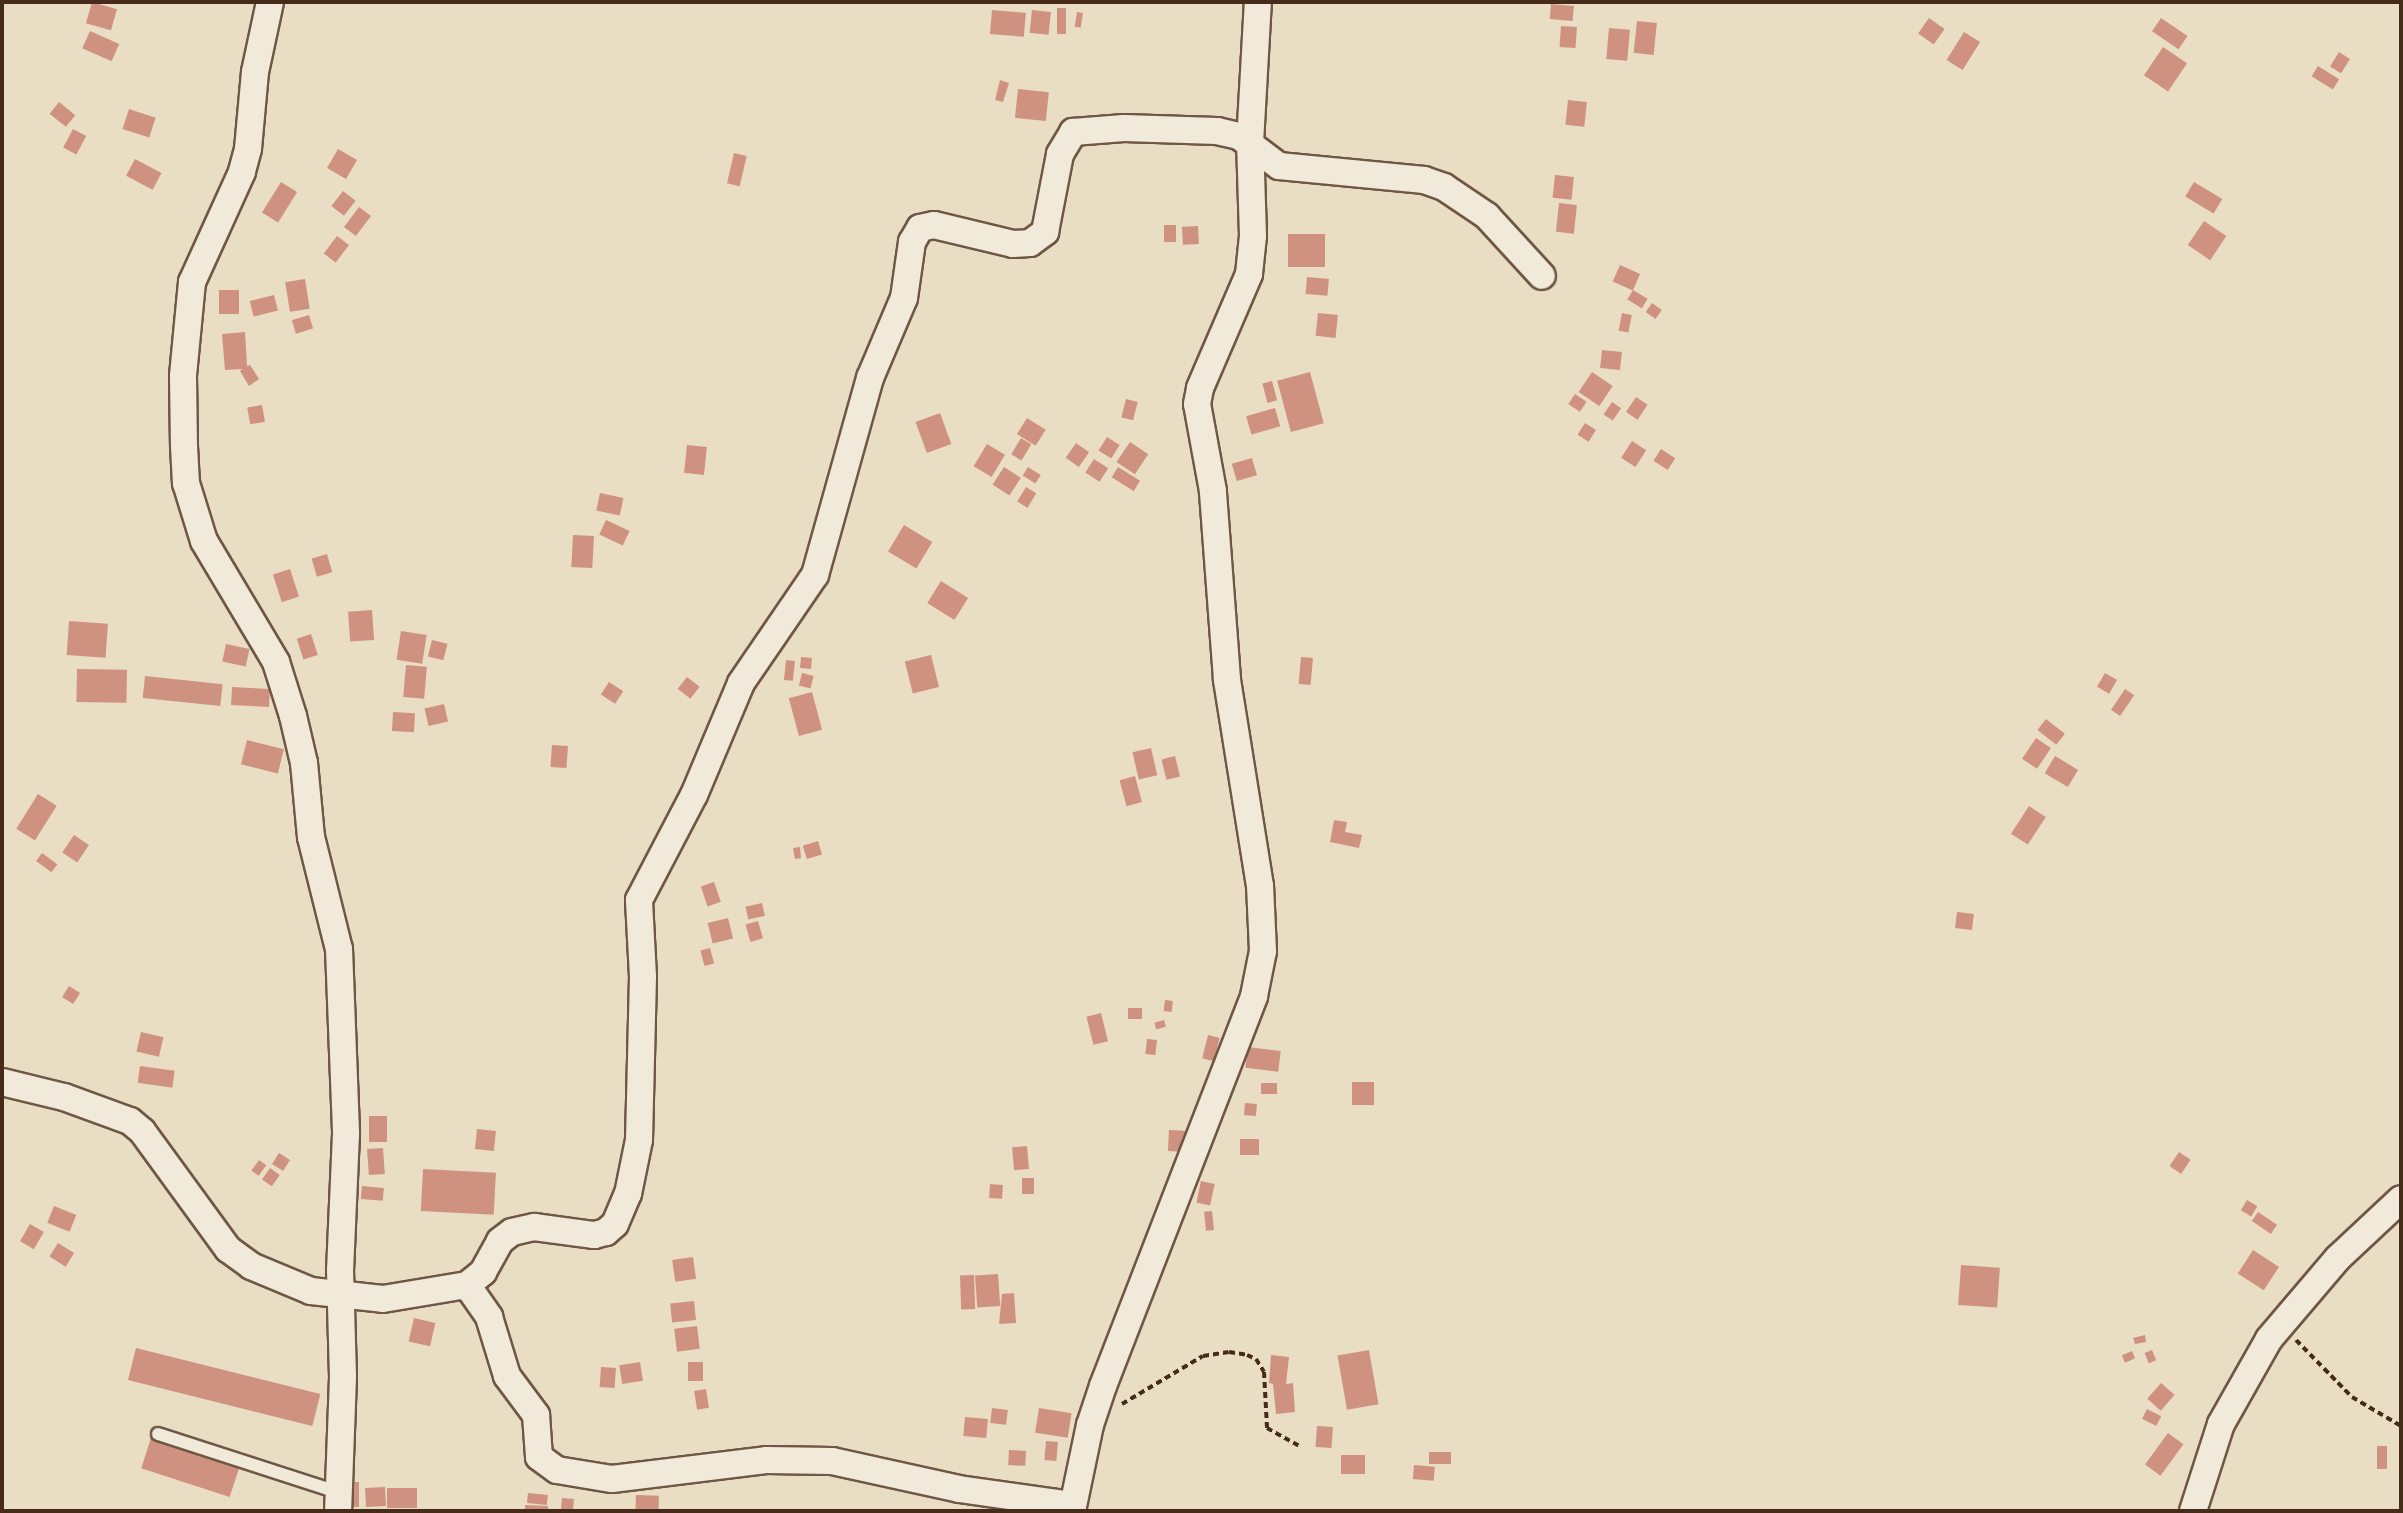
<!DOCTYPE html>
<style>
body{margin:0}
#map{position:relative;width:2403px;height:1513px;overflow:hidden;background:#e9ddc4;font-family:Alegreya,serif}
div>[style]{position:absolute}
.building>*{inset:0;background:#cf9280;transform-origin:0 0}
.path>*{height:4px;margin-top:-2px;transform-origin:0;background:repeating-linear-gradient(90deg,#462a1a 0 6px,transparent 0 10px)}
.roads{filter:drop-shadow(2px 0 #6f5744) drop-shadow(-2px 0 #6f5744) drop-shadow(0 2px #6f5744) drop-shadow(0 -2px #6f5744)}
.service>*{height:12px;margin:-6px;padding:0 6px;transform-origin:6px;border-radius:6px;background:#f1e9d9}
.minor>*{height:26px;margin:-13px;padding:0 13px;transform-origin:13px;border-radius:13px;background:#f1e9d9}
span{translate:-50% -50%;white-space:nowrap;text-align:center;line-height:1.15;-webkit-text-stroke:7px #f1e9d9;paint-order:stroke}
.frame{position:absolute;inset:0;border:4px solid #462a1a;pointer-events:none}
</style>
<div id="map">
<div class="building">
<i style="left:92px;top:2px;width:26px;height:22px;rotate:16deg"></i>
<i style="left:1551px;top:4px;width:23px;height:15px;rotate:5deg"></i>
<i style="left:1057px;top:8px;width:9px;height:26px"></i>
<i style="left:992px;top:10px;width:34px;height:24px;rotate:5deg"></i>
<i style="left:1032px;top:10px;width:19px;height:23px;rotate:6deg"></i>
<i style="left:1077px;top:12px;width:6px;height:15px;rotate:9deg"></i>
<i style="left:1929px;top:18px;width:19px;height:19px;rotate:35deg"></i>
<i style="left:2161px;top:18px;width:32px;height:16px;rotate:34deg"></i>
<i style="left:1637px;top:21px;width:20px;height:32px;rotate:6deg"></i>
<i style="left:1561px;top:26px;width:16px;height:21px;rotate:4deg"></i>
<i style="left:1609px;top:28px;width:21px;height:31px;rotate:5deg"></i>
<i style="left:90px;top:31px;width:32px;height:19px;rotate:24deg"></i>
<i style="left:1964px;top:32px;width:19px;height:33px;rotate:32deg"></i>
<i style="left:2163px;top:47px;width:29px;height:34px;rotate:34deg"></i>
<i style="left:2339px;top:52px;width:13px;height:17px;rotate:32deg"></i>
<i style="left:2318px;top:66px;width:25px;height:12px;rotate:32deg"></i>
<i style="clip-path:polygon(1000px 80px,1009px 83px,1003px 102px,995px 100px)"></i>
<i style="left:1018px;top:89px;width:31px;height:29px;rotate:6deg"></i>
<i style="left:1568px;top:100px;width:19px;height:25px;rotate:6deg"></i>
<i style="left:59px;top:102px;width:21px;height:15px;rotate:39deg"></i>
<i style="left:129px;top:109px;width:28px;height:21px;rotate:18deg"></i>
<i style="left:73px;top:129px;width:15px;height:21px;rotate:28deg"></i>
<i style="left:338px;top:149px;width:22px;height:22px;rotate:30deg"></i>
<i style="left:734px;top:153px;width:13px;height:31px;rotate:13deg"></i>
<i style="left:135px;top:159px;width:30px;height:19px;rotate:28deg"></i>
<i style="left:1555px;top:175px;width:19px;height:23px;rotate:6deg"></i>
<i style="left:281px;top:182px;width:19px;height:36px;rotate:32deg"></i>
<i style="left:2194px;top:182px;width:33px;height:17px;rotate:31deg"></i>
<i style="left:343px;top:191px;width:16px;height:19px;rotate:38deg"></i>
<i style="left:1559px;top:203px;width:18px;height:29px;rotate:6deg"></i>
<i style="left:359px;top:207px;width:15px;height:25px;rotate:37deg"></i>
<i style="left:2204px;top:221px;width:27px;height:29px;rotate:34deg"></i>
<i style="left:1164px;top:225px;width:12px;height:17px"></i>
<i style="left:1198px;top:226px;width:18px;height:16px;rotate:87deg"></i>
<i style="left:1288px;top:234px;width:37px;height:33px"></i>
<i style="left:337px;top:236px;width:15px;height:22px;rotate:37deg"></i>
<i style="left:1620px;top:265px;width:22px;height:18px;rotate:24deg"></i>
<i style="left:1307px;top:277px;width:22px;height:17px;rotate:5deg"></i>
<i style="left:305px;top:279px;width:30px;height:20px;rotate:81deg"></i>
<i style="left:219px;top:290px;width:20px;height:24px"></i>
<i style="left:1633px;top:290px;width:17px;height:11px;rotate:31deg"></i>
<i style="left:274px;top:295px;width:16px;height:25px;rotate:76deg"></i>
<i style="left:1652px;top:303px;width:12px;height:11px;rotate:35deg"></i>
<i style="left:1318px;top:313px;width:20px;height:23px;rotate:6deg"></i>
<i style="left:1622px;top:313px;width:10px;height:18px;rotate:11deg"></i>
<i style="left:309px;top:315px;width:14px;height:18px;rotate:73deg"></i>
<i style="clip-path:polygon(245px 332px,247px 366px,250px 365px,259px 379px,249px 386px,240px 371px,242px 369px,225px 370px,222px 334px)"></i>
<i style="left:1602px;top:350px;width:20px;height:18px;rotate:6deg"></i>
<i style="left:1310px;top:372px;width:53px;height:34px;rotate:75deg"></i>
<i style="left:1592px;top:372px;width:25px;height:24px;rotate:34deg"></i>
<i style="left:1272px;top:381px;width:20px;height:10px;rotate:75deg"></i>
<i style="left:1575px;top:394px;width:14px;height:12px;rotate:34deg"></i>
<i style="left:1636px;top:397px;width:14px;height:18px;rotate:34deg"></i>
<i style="left:1126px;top:399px;width:12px;height:19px;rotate:14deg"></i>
<i style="left:1612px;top:402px;width:11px;height:15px;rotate:34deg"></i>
<i style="left:262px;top:405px;width:17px;height:15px;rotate:80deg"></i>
<i style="left:1275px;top:408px;width:19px;height:30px;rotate:74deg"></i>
<i style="left:940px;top:413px;width:33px;height:26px;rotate:70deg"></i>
<i style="left:1027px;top:418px;width:22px;height:19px;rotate:32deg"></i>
<i style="left:1585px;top:423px;width:13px;height:14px;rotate:32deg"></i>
<i style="left:1107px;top:437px;width:15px;height:16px;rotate:32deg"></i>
<i style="left:1021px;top:438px;width:12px;height:19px;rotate:31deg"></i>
<i style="left:1632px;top:441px;width:17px;height:20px;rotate:33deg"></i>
<i style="left:1130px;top:442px;width:22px;height:24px;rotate:34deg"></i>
<i style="left:1076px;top:443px;width:16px;height:18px;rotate:35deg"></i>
<i style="left:987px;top:444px;width:21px;height:26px;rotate:31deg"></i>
<i style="left:687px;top:445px;width:20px;height:28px;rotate:6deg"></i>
<i style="left:1661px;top:449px;width:17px;height:14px;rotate:33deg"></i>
<i style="left:1252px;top:458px;width:18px;height:21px;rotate:74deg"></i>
<i style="left:1094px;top:459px;width:17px;height:16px;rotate:33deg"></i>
<i style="left:1004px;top:467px;width:20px;height:21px;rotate:33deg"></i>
<i style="left:1028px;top:467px;width:15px;height:10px;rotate:32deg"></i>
<i style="left:1118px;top:467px;width:26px;height:12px;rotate:32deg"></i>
<i style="left:1026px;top:487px;width:12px;height:17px;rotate:31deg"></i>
<i style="left:600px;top:493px;width:24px;height:18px;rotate:12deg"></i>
<i style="left:606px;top:520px;width:26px;height:16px;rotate:25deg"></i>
<i style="left:904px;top:525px;width:33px;height:31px;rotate:31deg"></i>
<i style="left:573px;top:535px;width:21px;height:32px;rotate:3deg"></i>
<i style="left:327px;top:554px;width:19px;height:16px;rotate:74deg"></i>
<i style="left:290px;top:569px;width:29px;height:18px;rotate:72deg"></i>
<i style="left:941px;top:581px;width:32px;height:26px;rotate:32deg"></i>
<i style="left:372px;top:610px;width:30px;height:24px;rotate:86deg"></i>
<i style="left:69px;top:621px;width:39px;height:34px;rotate:4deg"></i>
<i style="left:401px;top:631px;width:26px;height:29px;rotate:9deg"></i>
<i style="left:311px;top:634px;width:22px;height:15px;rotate:72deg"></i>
<i style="left:432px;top:640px;width:16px;height:17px;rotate:14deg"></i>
<i style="left:226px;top:644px;width:24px;height:18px;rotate:12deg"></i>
<i style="left:931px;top:655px;width:33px;height:27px;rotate:76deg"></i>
<i style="left:801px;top:657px;width:11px;height:11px;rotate:5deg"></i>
<i style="left:1301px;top:657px;width:12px;height:27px;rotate:5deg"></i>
<i style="left:786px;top:660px;width:9px;height:20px;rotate:6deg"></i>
<i style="left:406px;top:665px;width:21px;height:32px;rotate:5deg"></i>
<i style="left:77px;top:669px;width:50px;height:33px;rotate:1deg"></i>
<i style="left:802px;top:673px;width:12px;height:13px;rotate:14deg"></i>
<i style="left:2105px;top:673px;width:14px;height:16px;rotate:30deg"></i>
<i style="left:145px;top:676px;width:78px;height:22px;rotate:6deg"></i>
<i style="left:687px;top:677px;width:16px;height:15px;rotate:38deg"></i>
<i style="left:609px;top:682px;width:17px;height:15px;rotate:33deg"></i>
<i style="left:232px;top:687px;width:38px;height:18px;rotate:3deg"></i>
<i style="left:2125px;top:689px;width:11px;height:25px;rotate:34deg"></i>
<i style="left:812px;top:692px;width:39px;height:24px;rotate:75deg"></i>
<i style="left:444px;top:704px;width:18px;height:20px;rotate:77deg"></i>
<i style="left:393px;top:712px;width:22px;height:19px;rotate:3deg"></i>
<i style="left:2046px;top:719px;width:24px;height:14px;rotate:38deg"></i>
<i style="left:2036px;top:738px;width:18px;height:25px;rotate:34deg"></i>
<i style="left:247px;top:740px;width:38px;height:25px;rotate:14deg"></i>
<i style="left:552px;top:745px;width:16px;height:22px;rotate:4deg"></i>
<i style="left:1151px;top:748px;width:28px;height:19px;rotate:77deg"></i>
<i style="left:1175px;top:756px;width:21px;height:14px;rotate:76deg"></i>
<i style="left:2055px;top:756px;width:27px;height:20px;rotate:31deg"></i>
<i style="left:1135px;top:776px;width:27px;height:16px;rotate:75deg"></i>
<i style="left:38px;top:794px;width:22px;height:41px;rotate:32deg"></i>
<i style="left:2029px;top:806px;width:20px;height:33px;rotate:33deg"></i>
<i style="clip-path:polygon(1334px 820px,1347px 822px,1345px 832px,1362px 835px,1359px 848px,1330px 842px)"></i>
<i style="left:74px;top:835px;width:18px;height:21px;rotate:34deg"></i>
<i style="left:818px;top:841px;width:14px;height:16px;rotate:73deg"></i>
<i style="clip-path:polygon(800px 847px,801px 858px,795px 859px,793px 848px)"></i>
<i style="left:42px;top:853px;width:19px;height:10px;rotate:36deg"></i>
<i style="left:714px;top:882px;width:21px;height:14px;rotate:71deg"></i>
<i style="left:762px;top:903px;width:13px;height:17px;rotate:77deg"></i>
<i style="left:1957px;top:912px;width:17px;height:16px;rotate:7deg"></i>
<i style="left:728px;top:918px;width:21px;height:21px;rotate:76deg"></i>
<i style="left:758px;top:921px;width:18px;height:13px;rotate:74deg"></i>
<i style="left:710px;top:948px;width:16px;height:10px;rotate:75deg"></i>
<i style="left:69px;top:986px;width:13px;height:13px;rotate:32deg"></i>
<i style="left:1165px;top:1000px;width:8px;height:11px;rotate:7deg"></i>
<i style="left:1128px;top:1008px;width:14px;height:11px"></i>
<i style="left:1101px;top:1013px;width:29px;height:15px;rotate:76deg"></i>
<i style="left:1164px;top:1020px;width:7px;height:10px;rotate:74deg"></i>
<i style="left:141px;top:1032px;width:23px;height:20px;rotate:13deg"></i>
<i style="left:1208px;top:1035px;width:12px;height:24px;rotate:14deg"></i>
<i style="left:1147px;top:1039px;width:10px;height:15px;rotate:6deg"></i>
<i style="left:1248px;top:1047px;width:33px;height:21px;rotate:7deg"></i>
<i style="left:140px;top:1066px;width:35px;height:17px;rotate:8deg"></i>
<i style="left:1352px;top:1082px;width:22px;height:23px"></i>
<i style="left:1261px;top:1083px;width:16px;height:11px"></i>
<i style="left:1245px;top:1103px;width:12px;height:12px;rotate:5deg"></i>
<i style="left:369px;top:1116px;width:18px;height:26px"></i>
<i style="left:477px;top:1129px;width:19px;height:20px;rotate:6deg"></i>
<i style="left:1169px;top:1130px;width:18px;height:21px;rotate:3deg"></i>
<i style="left:1240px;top:1139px;width:19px;height:16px"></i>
<i style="left:1027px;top:1146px;width:23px;height:15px;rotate:85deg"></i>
<i style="left:383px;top:1148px;width:26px;height:16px;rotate:86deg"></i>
<i style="left:2179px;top:1152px;width:14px;height:17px;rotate:34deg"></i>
<i style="left:279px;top:1153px;width:13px;height:13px;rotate:32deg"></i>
<i style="left:259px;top:1160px;width:9px;height:13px;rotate:36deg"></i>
<i style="left:270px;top:1168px;width:12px;height:14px;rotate:35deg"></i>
<i style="left:423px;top:1169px;width:73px;height:42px;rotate:3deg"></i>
<i style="left:1022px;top:1178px;width:12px;height:16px"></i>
<i style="left:1201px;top:1181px;width:14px;height:22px;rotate:12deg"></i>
<i style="left:990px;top:1184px;width:13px;height:14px;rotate:4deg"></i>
<i style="left:362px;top:1186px;width:22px;height:13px;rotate:5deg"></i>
<i style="left:2247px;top:1200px;width:12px;height:12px;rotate:31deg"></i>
<i style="left:54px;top:1206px;width:24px;height:18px;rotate:22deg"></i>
<i style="left:1212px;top:1211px;width:19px;height:8px;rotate:84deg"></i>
<i style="left:2258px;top:1212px;width:23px;height:11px;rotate:34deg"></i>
<i style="left:30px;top:1224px;width:16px;height:20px;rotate:30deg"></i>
<i style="left:58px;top:1243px;width:19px;height:16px;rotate:32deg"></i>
<i style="left:2253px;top:1250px;width:31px;height:28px;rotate:33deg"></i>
<i style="left:693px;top:1257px;width:22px;height:21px;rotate:82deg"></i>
<i style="left:1961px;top:1265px;width:39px;height:40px;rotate:4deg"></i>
<i style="left:998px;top:1274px;width:32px;height:23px;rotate:86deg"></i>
<i style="left:974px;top:1275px;width:34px;height:14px;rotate:88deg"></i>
<i style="clip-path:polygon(1014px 1293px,1016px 1323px,999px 1324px,1002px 1294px)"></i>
<i style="left:694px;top:1301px;width:19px;height:24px;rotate:84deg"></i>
<i style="left:414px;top:1318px;width:22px;height:24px;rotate:13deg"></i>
<i style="left:697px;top:1326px;width:23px;height:23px;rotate:83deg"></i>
<i style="clip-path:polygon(2145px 1335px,2146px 1342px,2135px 1344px,2133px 1338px)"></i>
<i style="left:136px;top:1348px;width:190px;height:33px;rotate:14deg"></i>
<i style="left:1369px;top:1350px;width:55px;height:32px;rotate:80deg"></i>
<i style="left:2152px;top:1350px;width:11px;height:8px;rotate:68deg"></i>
<i style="left:2132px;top:1351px;width:8px;height:11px;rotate:67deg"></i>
<i style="clip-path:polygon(1271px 1355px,1289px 1357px,1286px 1384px,1293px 1383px,1295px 1412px,1276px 1414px,1273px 1384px,1269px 1383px)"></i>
<i style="left:640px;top:1362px;width:19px;height:21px;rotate:81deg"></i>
<i style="left:688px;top:1362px;width:15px;height:19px"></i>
<i style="left:601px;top:1367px;width:15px;height:20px;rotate:4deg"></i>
<i style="left:2161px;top:1383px;width:18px;height:21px;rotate:41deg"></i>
<i style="left:706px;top:1389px;width:19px;height:12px;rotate:81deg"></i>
<i style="left:992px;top:1408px;width:16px;height:15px;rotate:7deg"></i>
<i style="left:1039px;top:1408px;width:33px;height:25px;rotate:9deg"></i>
<i style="left:2147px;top:1409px;width:16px;height:11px;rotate:27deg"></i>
<i style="left:965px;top:1417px;width:23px;height:19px;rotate:5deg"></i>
<i style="left:1317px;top:1426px;width:16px;height:21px;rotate:4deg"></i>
<i style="left:2168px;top:1433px;width:19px;height:39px;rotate:36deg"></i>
<i style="left:152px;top:1435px;width:93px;height:35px;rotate:18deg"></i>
<i style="left:1046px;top:1441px;width:12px;height:19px;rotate:5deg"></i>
<i style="left:2377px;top:1446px;width:10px;height:23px"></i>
<i style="left:1009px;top:1450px;width:17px;height:15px;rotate:3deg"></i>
<i style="left:1451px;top:1452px;width:12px;height:22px;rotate:90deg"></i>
<i style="left:1341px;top:1455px;width:24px;height:19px"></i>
<i style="left:1414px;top:1465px;width:21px;height:14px;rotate:5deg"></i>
<i style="left:339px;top:1482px;width:20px;height:25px"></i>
<i style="left:385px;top:1487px;width:19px;height:20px;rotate:87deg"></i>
<i style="left:387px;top:1488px;width:30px;height:20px"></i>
<i style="left:528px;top:1493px;width:20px;height:10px;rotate:6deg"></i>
<i style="left:636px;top:1495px;width:23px;height:16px;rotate:2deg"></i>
<i style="left:562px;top:1498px;width:12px;height:12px;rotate:5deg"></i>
<i style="clip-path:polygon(525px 1505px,548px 1506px,548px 1511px,525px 1511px)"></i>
</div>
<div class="path">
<i style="left:2296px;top:1340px;width:80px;rotate:45.5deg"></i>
<i style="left:2352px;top:1397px;width:57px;rotate:30.6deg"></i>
<i style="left:1122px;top:1404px;width:94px;rotate:-30.7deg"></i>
<i style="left:1203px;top:1356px;width:26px;rotate:-9deg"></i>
<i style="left:1229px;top:1352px;width:18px;rotate:9deg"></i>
<i style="left:1247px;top:1355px;width:10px;rotate:24deg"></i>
<i style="left:1256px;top:1359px;width:15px;rotate:58deg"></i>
<i style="left:1264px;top:1372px;width:56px;rotate:86.9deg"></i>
<i style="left:1267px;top:1428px;width:37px;rotate:29deg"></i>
</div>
<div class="roads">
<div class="service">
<i style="left:158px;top:1434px;width:189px;rotate:17.9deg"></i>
</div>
<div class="minor">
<i style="left:270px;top:2px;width:72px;rotate:102.1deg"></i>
<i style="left:255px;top:72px;width:77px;rotate:95.2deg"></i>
<i style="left:248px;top:149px;width:24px;rotate:105deg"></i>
<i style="left:242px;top:172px;width:121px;rotate:114.4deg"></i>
<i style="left:192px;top:282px;width:94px;rotate:95.5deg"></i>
<i style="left:183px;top:376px;width:70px;rotate:89.2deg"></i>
<i style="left:184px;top:446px;width:37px;rotate:87deg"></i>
<i style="left:186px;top:483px;width:61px;rotate:72.8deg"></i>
<i style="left:204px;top:541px;width:141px;rotate:59.2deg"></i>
<i style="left:276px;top:662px;width:57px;rotate:72.5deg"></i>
<i style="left:293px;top:716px;width:48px;rotate:76.8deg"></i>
<i style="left:304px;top:763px;width:74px;rotate:84.6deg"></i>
<i style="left:311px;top:837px;width:115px;rotate:76deg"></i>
<i style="left:339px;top:949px;width:185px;rotate:87.8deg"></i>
<i style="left:346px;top:1134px;width:136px;rotate:92.5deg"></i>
<i style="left:340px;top:1270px;width:107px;rotate:88.4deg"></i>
<i style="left:343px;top:1377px;width:134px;rotate:92.1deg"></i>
<i style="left:2px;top:1082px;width:64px;rotate:13.6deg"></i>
<i style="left:64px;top:1097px;width:70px;rotate:20deg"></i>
<i style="left:130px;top:1121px;width:16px;rotate:40deg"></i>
<i style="left:142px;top:1131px;width:146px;rotate:53.9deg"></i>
<i style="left:228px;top:1249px;width:29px;rotate:36deg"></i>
<i style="left:251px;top:1266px;width:65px;rotate:22.6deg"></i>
<i style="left:311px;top:1291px;width:72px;rotate:6.3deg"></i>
<i style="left:383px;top:1299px;width:85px;rotate:-9.5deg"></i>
<i style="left:467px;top:1285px;width:21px;rotate:-39deg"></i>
<i style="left:483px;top:1272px;width:35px;rotate:-61deg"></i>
<i style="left:500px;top:1241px;width:15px;rotate:-37deg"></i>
<i style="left:512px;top:1232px;width:23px;rotate:-13deg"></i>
<i style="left:534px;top:1227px;width:61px;rotate:7.6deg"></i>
<i style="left:594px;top:1235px;width:12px;rotate:-14deg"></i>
<i style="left:606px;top:1232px;width:12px;rotate:-42deg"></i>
<i style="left:615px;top:1224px;width:33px;rotate:-67deg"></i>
<i style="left:628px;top:1194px;width:55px;rotate:-78.5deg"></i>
<i style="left:639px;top:1140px;width:163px;rotate:-88.6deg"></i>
<i style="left:643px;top:977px;width:77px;rotate:-93deg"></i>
<i style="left:639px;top:900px;width:119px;rotate:-62.4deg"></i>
<i style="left:694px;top:795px;width:121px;rotate:-67.2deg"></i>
<i style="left:741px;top:683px;width:131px;rotate:-55.6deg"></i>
<i style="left:815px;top:575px;width:205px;rotate:-74.4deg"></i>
<i style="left:870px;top:378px;width:87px;rotate:-67deg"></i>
<i style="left:904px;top:298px;width:57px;rotate:-81.9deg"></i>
<i style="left:912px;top:242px;width:16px;rotate:-60deg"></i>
<i style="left:920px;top:228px;width:14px;rotate:-12deg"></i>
<i style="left:934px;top:225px;width:81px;rotate:13.5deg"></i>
<i style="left:1013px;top:244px;width:17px;rotate:-3deg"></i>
<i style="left:1030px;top:243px;width:19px;rotate:-36deg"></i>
<i style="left:1045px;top:232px;width:79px;rotate:-79.1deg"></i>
<i style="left:1060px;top:154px;width:26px;rotate:-59deg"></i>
<i style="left:1073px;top:132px;width:51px;rotate:-4.5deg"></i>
<i style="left:1124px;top:128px;width:93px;rotate:1.8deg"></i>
<i style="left:1217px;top:131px;width:23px;rotate:13deg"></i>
<i style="left:1239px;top:136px;width:50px;rotate:36.9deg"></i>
<i style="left:1279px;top:166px;width:146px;rotate:5.5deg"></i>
<i style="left:1424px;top:180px;width:21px;rotate:19deg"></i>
<i style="left:1444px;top:187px;width:52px;rotate:34deg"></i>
<i style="left:1487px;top:216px;width:81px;rotate:47.5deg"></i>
<i style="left:467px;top:1285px;width:39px;rotate:55deg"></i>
<i style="left:489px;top:1317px;width:62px;rotate:73deg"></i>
<i style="left:507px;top:1376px;width:49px;rotate:53.4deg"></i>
<i style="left:536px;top:1415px;width:42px;rotate:85.9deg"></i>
<i style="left:539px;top:1457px;width:22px;rotate:36deg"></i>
<i style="left:557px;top:1470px;width:56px;rotate:9.3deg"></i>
<i style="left:612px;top:1479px;width:155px;rotate:-7deg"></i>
<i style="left:766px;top:1460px;width:66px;rotate:0.9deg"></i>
<i style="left:832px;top:1461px;width:130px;rotate:12.4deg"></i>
<i style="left:959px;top:1489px;width:115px;rotate:8deg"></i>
<i style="left:1072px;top:1511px;width:88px;rotate:-78.2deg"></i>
<i style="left:1090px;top:1425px;width:41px;rotate:-71.6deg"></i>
<i style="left:1103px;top:1386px;width:418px;rotate:-68.8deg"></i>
<i style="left:1254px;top:996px;width:46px;rotate:-78.7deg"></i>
<i style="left:1263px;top:951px;width:65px;rotate:-92.6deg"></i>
<i style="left:1260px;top:886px;width:210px;rotate:-99.1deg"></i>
<i style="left:1227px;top:679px;width:189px;rotate:-94.3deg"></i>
<i style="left:1213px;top:491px;width:88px;rotate:-100.4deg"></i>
<i style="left:1197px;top:404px;width:16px;rotate:-79deg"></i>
<i style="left:1200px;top:388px;width:124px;rotate:-66.7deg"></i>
<i style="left:1249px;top:274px;width:38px;rotate:-84deg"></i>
<i style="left:1253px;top:236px;width:93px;rotate:-91.8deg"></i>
<i style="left:1250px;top:143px;width:141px;rotate:-86.8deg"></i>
<i style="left:2193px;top:1511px;width:91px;rotate:-72.2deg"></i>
<i style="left:2221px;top:1424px;width:98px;rotate:-60.5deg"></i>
<i style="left:2269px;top:1339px;width:106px;rotate:-49.6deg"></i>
<i style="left:2338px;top:1258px;width:86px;rotate:-43.1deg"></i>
</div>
</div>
<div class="frame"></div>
</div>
